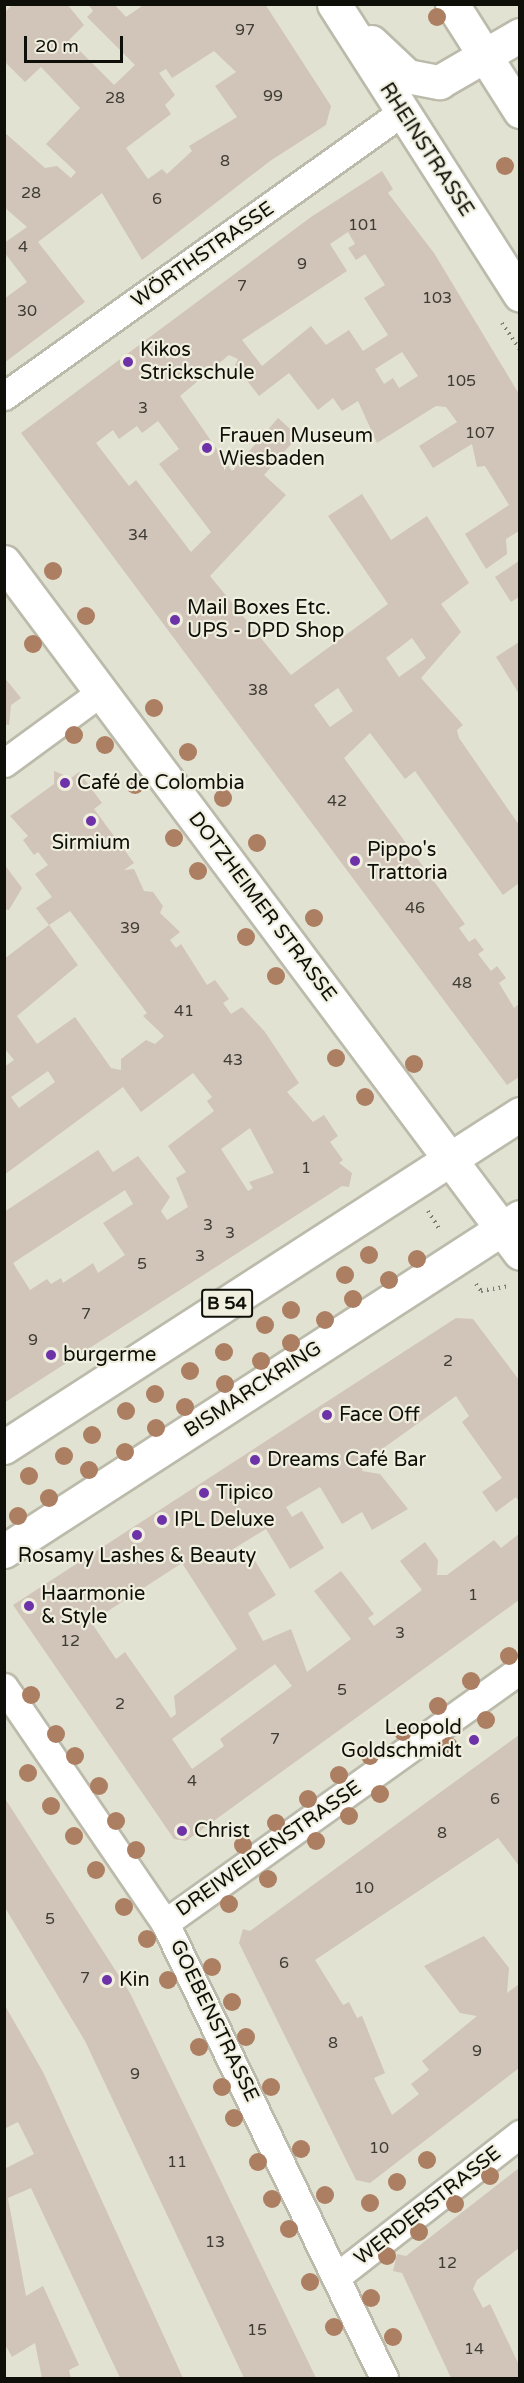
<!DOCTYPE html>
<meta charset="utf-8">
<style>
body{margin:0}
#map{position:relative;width:524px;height:2383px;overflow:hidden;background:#e2e2d2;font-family:"Varela Round",sans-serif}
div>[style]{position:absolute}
.building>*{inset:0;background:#d0c5b8}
.path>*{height:4px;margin-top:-2px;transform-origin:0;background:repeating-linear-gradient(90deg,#7b7b70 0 1.5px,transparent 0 6px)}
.roads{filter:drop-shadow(2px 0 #bcbbab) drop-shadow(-2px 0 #bcbbab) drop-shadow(0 2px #bcbbab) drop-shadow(0 -2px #bcbbab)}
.street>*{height:27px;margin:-13.5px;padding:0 13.5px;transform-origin:13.5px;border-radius:13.5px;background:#fff}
.secondary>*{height:33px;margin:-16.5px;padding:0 16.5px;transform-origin:16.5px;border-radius:16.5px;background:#fff}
.primary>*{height:33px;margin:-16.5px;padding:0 16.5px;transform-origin:16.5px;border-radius:16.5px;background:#fff}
.trees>*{width:18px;height:18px;margin:-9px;border-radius:50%;background:#ac7e62}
.dots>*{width:16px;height:16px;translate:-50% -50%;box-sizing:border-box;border:3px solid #f0efdf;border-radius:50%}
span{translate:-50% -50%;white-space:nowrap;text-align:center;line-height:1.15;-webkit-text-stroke:4.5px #f0efdf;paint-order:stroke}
.number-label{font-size:16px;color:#3f3c35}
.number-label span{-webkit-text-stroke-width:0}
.shield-label span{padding:2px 4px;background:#f0efdf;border:2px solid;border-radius:4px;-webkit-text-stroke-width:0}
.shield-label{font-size:18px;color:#0f0f09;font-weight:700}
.street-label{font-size:20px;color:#0f0f09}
.poi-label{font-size:20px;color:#0f0f09}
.left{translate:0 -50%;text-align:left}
.right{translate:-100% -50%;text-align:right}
.frame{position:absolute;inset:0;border:6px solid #0f0f09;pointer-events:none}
.scale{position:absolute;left:24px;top:36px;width:99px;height:27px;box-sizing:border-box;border:3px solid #0f0f09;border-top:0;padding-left:8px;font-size:18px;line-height:21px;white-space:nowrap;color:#0f0f09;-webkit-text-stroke:4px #f0efdf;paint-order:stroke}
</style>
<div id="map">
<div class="building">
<i style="clip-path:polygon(evenodd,13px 4px,67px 4px,84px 25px,69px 40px,114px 85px,135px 65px,87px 17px,93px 11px,88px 4px,114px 4px,126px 17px,145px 4px,265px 4px,331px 106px,326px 125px,270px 161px,142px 260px,102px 193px,38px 242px,85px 302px,4px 363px,4px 299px,27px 282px,4px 252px,4px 243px,27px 227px,4px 207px,4px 132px,45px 168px,57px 166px,71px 178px,76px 172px,46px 144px,80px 108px,41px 67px,25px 82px,4px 61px,4px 13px,13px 4px,214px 51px,236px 72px,215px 86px,237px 117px,189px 146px,192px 151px,167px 174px,162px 169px,148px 179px,126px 148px,171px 114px,165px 105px,175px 95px,159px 73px,166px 69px,172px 78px,214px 51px)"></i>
<i style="clip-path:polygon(evenodd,382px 171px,393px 189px,388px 193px,434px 253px,519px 394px,519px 531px,506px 539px,507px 554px,486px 569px,465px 534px,509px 505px,485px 466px,477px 467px,472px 444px,433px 468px,419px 446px,457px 422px,446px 407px,436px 406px,377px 443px,358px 401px,342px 411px,333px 398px,318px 410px,289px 373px,259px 396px,235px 365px,238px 359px,229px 355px,180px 396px,232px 471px,278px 418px,298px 436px,264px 475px,286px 495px,210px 576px,291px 675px,388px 604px,328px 516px,362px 494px,391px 540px,427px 516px,469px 583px,441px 604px,461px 632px,421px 678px,463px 725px,457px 730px,459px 738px,519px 825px,519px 883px,503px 895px,415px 771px,405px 779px,370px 733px,344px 758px,465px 924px,459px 928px,469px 942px,475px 938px,484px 950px,478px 954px,491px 971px,497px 966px,506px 978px,499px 983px,514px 1008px,519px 1004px,519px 1077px,507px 1085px,21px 433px,311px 217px,382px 171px,348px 232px,355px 244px,348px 248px,356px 260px,365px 254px,385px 285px,364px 298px,388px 335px,363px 351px,349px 330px,326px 345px,311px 326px,262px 366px,242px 340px,347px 271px,330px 244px,348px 232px,382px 171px,402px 352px,418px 376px,399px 388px,393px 378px,384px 384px,375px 369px,402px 352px,382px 171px,158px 421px,179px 449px,159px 464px,211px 532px,191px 552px,136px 480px,129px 486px,96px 443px,113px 430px,119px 439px,137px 426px,142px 433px,158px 421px,382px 171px,412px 638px,426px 658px,399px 677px,386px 658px,412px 638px,382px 171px,338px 688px,353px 711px,330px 727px,314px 705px,338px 688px)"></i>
<i style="clip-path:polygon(519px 561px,519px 597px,511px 602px,495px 577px)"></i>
<i style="clip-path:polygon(519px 642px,519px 694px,496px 657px)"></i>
<i style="clip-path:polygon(4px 677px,21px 698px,11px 705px,9px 725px,4px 724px)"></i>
<i style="clip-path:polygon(evenodd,54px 771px,71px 778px,79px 772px,102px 803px,94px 809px,134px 863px,124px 870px,134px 869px,144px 891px,153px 892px,163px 906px,160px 913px,180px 932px,170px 940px,176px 948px,181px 944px,207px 985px,215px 980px,229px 999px,223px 1003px,231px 1014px,242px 1007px,265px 1032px,299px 1083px,287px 1092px,313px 1122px,324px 1115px,338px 1136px,330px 1142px,343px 1160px,339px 1163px,352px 1173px,349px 1187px,342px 1186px,4px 1403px,4px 1212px,98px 1150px,113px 1172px,138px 1156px,170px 1197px,161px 1211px,167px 1220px,188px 1207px,176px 1178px,186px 1172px,168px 1146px,214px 1111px,207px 1101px,212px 1097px,193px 1073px,141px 1112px,123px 1087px,4px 1175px,4px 1067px,14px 1060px,4px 1048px,4px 959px,49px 925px,78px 965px,17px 1016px,37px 1044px,75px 1017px,111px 1068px,121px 1070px,121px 1059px,146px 1040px,155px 1044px,164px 1036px,143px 1016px,147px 1013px,70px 911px,49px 925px,36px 908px,52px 897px,35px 874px,48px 865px,38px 852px,34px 855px,23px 840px,28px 836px,10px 816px,54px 784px,54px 771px,48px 1071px,55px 1082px,19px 1108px,11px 1097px,48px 1071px,54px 771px,250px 1128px,274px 1173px,249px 1182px,253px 1188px,248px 1191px,221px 1149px,250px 1128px,54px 771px,125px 1190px,133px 1204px,103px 1223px,125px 1255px,98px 1273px,93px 1263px,63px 1283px,61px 1278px,51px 1284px,47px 1279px,30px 1290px,13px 1263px,125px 1190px)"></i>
<i style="clip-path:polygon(4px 864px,22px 888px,9px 910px,4px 909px)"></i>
<i style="clip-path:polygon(evenodd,456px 1318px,473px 1319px,519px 1380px,519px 1502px,516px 1497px,496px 1512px,482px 1492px,502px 1478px,462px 1422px,469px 1416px,456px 1396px,364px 1462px,362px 1471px,380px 1474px,408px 1509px,372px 1530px,362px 1512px,342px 1524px,320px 1487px,286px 1507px,292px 1517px,302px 1511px,324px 1548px,290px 1569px,266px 1529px,230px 1551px,236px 1559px,249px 1551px,276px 1595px,248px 1613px,263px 1641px,291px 1629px,307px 1672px,351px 1639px,314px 1591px,341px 1571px,374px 1614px,368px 1618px,374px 1626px,422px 1590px,400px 1561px,425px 1542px,438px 1560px,437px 1575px,447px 1575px,494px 1540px,501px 1548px,519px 1534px,519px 1600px,186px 1841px,174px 1839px,13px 1605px,456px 1318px,182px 1563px,237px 1649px,174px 1696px,176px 1714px,171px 1718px,125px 1652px,116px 1659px,91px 1622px,182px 1563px,456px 1318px,275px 1664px,292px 1686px,220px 1739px,224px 1746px,192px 1769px,172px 1739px,275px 1664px)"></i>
<i style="clip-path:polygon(519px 1735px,519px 1866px,498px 1838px,315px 1960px,343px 2005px,349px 2002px,357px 2018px,362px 2016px,385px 2073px,374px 2078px,392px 2115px,419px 2094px,411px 2084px,429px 2070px,422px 2061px,477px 2016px,460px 2013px,424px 1966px,484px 1936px,509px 1968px,507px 1993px,519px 1984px,519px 2068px,370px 2183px,356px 2180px,239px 1943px,243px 1929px,250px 1931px)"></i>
<i style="clip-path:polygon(4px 1797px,130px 1993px,316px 2378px,244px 2378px,85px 2041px,4px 1906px)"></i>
<i style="clip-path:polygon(4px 2004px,43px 2072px,183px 2378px,120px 2378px,31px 2188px,8px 2198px,26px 2296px,43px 2286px,79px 2365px,69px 2370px,71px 2378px,42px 2378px,35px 2343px,12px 2357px,4px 2343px,4px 2169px,34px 2154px,18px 2122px,4px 2129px)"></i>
<i style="clip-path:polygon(519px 2168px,519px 2248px,477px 2280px,473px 2289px,483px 2308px,490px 2304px,519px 2365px,519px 2378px,451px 2378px,402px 2273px,393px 2271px,397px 2254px,406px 2256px)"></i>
</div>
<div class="path">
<i style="left:502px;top:323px;width:32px;rotate:56deg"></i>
<i style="left:428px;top:1211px;width:22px;rotate:58deg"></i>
<i style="left:476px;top:1284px;width:9px;rotate:54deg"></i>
<i style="left:481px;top:1291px;width:29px;rotate:-10deg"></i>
</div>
<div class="roads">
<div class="street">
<i style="left:4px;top:396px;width:488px;rotate:-35.5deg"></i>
<i style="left:4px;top:763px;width:120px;rotate:-36.2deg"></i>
<i style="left:4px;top:1687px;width:286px;rotate:55.7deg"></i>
<i style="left:165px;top:1923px;width:505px;rotate:64.3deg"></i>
<i style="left:165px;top:1923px;width:436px;rotate:-35.5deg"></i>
<i style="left:336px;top:2277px;width:233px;rotate:-37.9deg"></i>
</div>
<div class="secondary">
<i style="left:334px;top:4px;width:345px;rotate:57.4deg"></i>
<i style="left:452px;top:4px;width:127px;rotate:57.6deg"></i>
<i style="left:371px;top:42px;width:50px;rotate:43.4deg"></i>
<i style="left:407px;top:76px;width:33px;rotate:11deg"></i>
<i style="left:439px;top:82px;width:94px;rotate:-30.1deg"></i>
<i style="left:4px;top:562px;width:862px;rotate:53.25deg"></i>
</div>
<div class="primary">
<i style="left:4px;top:1447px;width:614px;rotate:-32.84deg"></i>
<i style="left:4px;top:1551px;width:615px;rotate:-32.91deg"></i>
</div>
</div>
<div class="trees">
<i style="left:437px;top:17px"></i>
<i style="left:505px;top:166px"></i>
<i style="left:53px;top:571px"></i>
<i style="left:86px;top:616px"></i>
<i style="left:33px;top:644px"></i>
<i style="left:154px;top:708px"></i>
<i style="left:74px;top:735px"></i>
<i style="left:105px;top:745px"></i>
<i style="left:188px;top:752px"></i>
<i style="left:135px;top:785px"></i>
<i style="left:223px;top:798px"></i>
<i style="left:174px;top:838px"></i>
<i style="left:257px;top:843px"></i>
<i style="left:198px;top:871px"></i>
<i style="left:314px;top:918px"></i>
<i style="left:246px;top:937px"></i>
<i style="left:276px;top:976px"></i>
<i style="left:336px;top:1058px"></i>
<i style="left:414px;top:1064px"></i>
<i style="left:365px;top:1097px"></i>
<i style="left:369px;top:1255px"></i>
<i style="left:417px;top:1259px"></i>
<i style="left:345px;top:1275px"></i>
<i style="left:389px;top:1280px"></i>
<i style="left:353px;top:1299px"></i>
<i style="left:291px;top:1310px"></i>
<i style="left:325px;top:1320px"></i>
<i style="left:265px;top:1325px"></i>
<i style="left:291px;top:1343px"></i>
<i style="left:224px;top:1352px"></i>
<i style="left:261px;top:1361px"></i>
<i style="left:190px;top:1371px"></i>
<i style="left:225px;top:1384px"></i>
<i style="left:155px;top:1394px"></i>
<i style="left:185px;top:1407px"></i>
<i style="left:126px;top:1411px"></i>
<i style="left:156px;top:1428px"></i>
<i style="left:92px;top:1435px"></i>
<i style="left:125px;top:1452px"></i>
<i style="left:64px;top:1456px"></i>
<i style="left:89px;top:1470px"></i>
<i style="left:29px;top:1476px"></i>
<i style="left:49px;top:1498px"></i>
<i style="left:18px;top:1516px"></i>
<i style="left:509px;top:1656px"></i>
<i style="left:471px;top:1681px"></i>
<i style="left:31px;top:1695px"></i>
<i style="left:438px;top:1706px"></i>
<i style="left:486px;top:1720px"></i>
<i style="left:403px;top:1732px"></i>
<i style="left:56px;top:1734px"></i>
<i style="left:449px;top:1746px"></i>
<i style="left:75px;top:1756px"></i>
<i style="left:370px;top:1756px"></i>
<i style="left:28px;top:1773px"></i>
<i style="left:339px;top:1775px"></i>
<i style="left:99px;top:1786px"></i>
<i style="left:380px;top:1794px"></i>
<i style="left:308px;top:1799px"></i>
<i style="left:51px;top:1806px"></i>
<i style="left:349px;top:1816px"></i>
<i style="left:116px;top:1821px"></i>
<i style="left:276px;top:1823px"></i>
<i style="left:74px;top:1836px"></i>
<i style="left:316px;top:1841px"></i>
<i style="left:243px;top:1845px"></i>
<i style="left:136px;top:1850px"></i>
<i style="left:96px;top:1870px"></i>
<i style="left:268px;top:1879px"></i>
<i style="left:229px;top:1904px"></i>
<i style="left:124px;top:1907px"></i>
<i style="left:147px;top:1939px"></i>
<i style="left:212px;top:1967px"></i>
<i style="left:168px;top:1980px"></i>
<i style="left:232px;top:2002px"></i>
<i style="left:246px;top:2037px"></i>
<i style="left:199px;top:2047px"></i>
<i style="left:222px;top:2087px"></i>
<i style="left:271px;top:2087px"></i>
<i style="left:234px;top:2118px"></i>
<i style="left:301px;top:2149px"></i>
<i style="left:427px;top:2160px"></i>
<i style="left:258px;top:2162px"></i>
<i style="left:490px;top:2176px"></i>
<i style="left:397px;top:2182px"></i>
<i style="left:325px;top:2195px"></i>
<i style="left:272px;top:2199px"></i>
<i style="left:370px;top:2203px"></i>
<i style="left:455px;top:2204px"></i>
<i style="left:289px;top:2229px"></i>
<i style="left:419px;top:2232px"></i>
<i style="left:387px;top:2256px"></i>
<i style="left:310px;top:2282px"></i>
<i style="left:371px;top:2298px"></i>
<i style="left:334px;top:2327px"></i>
<i style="left:393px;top:2337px"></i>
</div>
<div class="dots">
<i style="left:128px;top:362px;background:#6d32a8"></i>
<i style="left:207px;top:448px;background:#6d32a8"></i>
<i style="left:175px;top:620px;background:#6d32a8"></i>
<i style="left:65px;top:783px;background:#6d32a8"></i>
<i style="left:91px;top:821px;background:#6d32a8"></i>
<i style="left:355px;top:861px;background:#6d32a8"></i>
<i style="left:51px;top:1355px;background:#6d32a8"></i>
<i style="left:327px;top:1415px;background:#6d32a8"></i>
<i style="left:255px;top:1460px;background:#6d32a8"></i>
<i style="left:204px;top:1493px;background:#6d32a8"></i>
<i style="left:162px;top:1520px;background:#6d32a8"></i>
<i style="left:137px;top:1535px;background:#6d32a8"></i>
<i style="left:29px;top:1606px;background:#6d32a8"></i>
<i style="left:474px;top:1740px;background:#6d32a8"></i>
<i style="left:182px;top:1831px;background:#6d32a8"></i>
<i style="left:107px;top:1980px;background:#6d32a8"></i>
</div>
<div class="number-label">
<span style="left:245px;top:30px">97</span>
<span style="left:273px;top:96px">99</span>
<span style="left:115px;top:98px">28</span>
<span style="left:225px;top:161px">8</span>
<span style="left:31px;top:193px">28</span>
<span style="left:157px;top:199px">6</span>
<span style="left:363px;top:225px">101</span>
<span style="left:23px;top:247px">4</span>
<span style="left:302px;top:264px">9</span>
<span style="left:242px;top:286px">7</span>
<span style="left:437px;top:298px">103</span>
<span style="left:27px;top:311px">30</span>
<span style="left:461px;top:381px">105</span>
<span style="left:143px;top:408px">3</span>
<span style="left:480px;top:433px">107</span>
<span style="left:138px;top:535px">34</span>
<span style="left:258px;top:690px">38</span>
<span style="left:337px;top:801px">42</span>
<span style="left:415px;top:908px">46</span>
<span style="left:130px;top:928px">39</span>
<span style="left:462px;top:983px">48</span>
<span style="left:184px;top:1011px">41</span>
<span style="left:233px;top:1060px">43</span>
<span style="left:306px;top:1168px">1</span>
<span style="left:208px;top:1225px">3</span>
<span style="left:230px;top:1233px">3</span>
<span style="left:200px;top:1256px">3</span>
<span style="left:142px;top:1264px">5</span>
<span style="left:86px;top:1314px">7</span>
<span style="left:33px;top:1340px">9</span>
<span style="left:448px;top:1361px">2</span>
<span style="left:473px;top:1595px">1</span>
<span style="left:400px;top:1633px">3</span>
<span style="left:70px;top:1641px">12</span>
<span style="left:342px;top:1690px">5</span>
<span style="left:120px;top:1704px">2</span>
<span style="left:275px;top:1739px">7</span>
<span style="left:192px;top:1781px">4</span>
<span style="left:495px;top:1799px">6</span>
<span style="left:442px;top:1833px">8</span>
<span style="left:364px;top:1888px">10</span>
<span style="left:50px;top:1919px">5</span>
<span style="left:284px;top:1963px">6</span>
<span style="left:85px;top:1978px">7</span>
<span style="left:333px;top:2043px">8</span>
<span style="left:477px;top:2051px">9</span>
<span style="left:135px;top:2074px">9</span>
<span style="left:379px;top:2148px">10</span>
<span style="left:177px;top:2162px">11</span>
<span style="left:215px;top:2242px">13</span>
<span style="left:447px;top:2263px">12</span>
<span style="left:257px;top:2330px">15</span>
<span style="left:474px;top:2349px">14</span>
</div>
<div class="shield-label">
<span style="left:227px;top:1303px">B 54</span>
</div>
<div class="street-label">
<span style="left:426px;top:150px;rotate:57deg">RHEINSTRASSE</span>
<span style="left:203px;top:255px;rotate:-35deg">WÖRTHSTRASSE</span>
<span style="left:262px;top:907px;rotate:53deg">DOTZHEIMER STRASSE</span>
<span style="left:253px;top:1390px;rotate:-33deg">BISMARCKRING</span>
<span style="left:269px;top:1849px;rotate:-35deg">DREIWEIDENSTRASSE</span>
<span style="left:214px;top:2021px;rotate:64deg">GOEBENSTRASSE</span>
<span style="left:428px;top:2206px;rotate:-38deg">WERDERSTRASSE</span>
</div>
<div class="poi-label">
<span class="left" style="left:140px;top:362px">Kikos<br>Strickschule</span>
<span class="left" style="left:219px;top:448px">Frauen Museum<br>Wiesbaden</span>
<span class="left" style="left:187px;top:620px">Mail Boxes Etc.<br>UPS - DPD Shop</span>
<span class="left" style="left:77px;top:783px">Café de Colombia</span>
<span style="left:91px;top:843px">Sirmium</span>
<span class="left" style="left:367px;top:862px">Pippo's<br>Trattoria</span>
<span class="left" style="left:63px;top:1355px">burgerme</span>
<span class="left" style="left:339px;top:1415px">Face Off</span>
<span class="left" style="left:267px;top:1460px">Dreams Café Bar</span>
<span class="left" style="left:216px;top:1493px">Tipico</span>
<span class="left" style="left:174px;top:1520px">IPL Deluxe</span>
<span style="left:137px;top:1556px">Rosamy Lashes &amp; Beauty</span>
<span class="left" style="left:41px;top:1606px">Haarmonie<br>&amp; Style</span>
<span class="right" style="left:462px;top:1740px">Leopold<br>Goldschmidt</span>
<span class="left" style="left:194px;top:1831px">Christ</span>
<span class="left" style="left:119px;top:1980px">Kin</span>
</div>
<div class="frame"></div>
<div class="scale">20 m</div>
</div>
